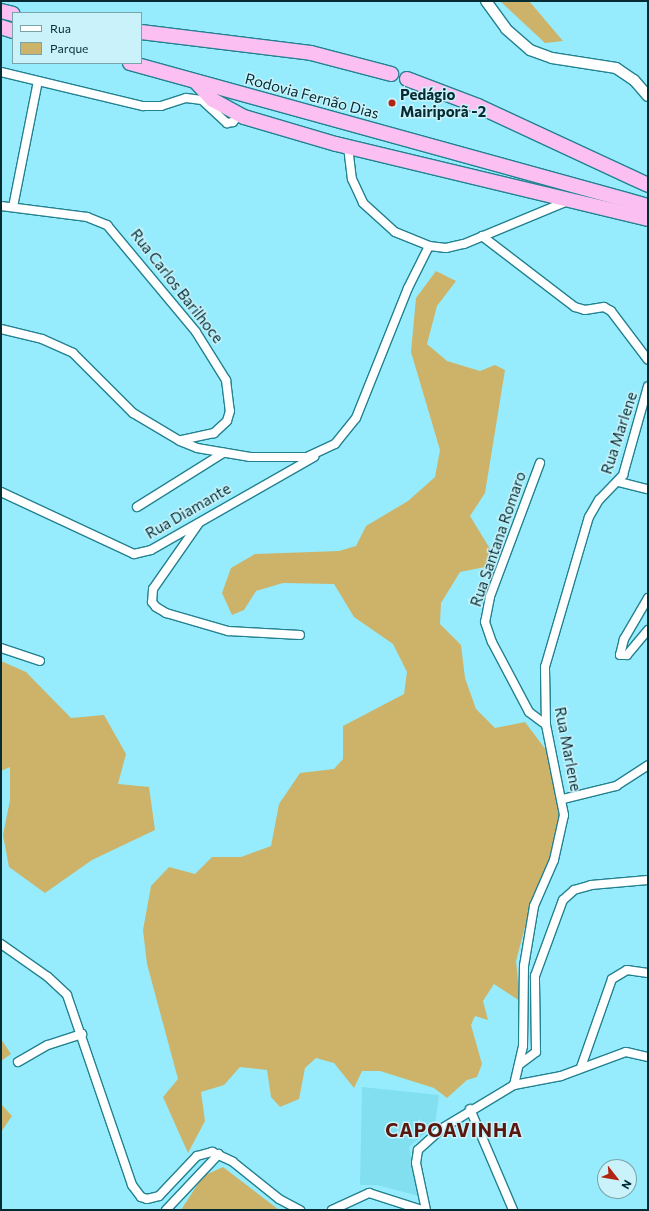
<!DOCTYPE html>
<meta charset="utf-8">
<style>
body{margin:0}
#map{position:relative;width:649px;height:1211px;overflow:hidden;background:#96ecfd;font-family:Commissioner,sans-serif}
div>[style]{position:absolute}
.built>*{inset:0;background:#81dff0}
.green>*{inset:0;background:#ccb369}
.roads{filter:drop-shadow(1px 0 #238190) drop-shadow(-1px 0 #238190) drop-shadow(0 1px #238190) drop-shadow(0 -1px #238190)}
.minor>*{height:8px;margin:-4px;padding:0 4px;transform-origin:4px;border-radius:4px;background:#fff}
.tertiary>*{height:10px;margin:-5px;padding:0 5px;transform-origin:5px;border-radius:5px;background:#fff}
.motorway>*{height:14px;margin:-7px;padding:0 7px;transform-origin:7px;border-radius:7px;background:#fbbff2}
.dots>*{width:11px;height:11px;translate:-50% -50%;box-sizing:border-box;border:2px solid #c9f2fa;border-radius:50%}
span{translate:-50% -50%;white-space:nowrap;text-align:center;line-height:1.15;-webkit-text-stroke:3px #c9f2fa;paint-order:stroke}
.poi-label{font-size:15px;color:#052c33;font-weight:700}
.left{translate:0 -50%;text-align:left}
.street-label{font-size:15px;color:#052c33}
.district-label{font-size:19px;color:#5b170e;font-weight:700;letter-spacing:1px}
.frame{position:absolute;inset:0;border:2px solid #052c33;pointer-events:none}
.legend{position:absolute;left:12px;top:12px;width:130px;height:52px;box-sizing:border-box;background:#c9f2fa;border:1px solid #7ba3aa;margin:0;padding:5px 7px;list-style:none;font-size:12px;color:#052c33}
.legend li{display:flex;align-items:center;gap:8px;height:20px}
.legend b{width:20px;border:1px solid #7ba3aa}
.north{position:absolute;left:597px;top:1159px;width:40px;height:40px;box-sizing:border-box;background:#c9f2fa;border:1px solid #7ba3aa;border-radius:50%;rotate:121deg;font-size:11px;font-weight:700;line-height:16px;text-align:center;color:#052c33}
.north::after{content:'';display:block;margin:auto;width:14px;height:18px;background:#b22410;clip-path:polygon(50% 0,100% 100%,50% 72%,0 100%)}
</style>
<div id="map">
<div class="built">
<i style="clip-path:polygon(362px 1087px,439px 1095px,435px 1125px,409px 1147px,419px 1196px,377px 1185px,360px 1185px)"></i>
</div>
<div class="green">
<i style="clip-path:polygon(500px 1px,529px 1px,563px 41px,545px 43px)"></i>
<i style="clip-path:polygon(436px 271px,456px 281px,437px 306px,427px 344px,447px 361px,480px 371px,495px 365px,505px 370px,485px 493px,470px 516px,492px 552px,485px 567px,460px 572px,441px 603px,440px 624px,461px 645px,465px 678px,476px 709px,495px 728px,525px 722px,546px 750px,561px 802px,553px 857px,530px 908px,516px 961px,520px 1001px,494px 984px,483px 1001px,488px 1020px,475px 1016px,471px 1025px,482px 1064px,477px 1077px,467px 1080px,447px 1098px,434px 1088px,380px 1071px,362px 1071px,354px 1088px,334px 1063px,316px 1058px,305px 1068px,299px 1099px,280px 1107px,271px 1097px,267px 1070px,240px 1067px,224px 1085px,201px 1092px,205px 1121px,188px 1153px,163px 1097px,178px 1079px,147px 964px,143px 930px,151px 886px,169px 867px,195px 874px,212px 857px,241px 857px,271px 846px,279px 804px,300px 773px,334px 769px,343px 759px,343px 726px,404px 694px,407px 672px,393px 644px,354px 617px,334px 584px,283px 583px,256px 591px,244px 610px,232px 615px,222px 593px,231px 568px,255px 554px,339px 551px,356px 546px,366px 526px,408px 501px,435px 477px,440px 450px,411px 352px,416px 298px)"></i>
<i style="clip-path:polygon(1px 661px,26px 672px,71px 718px,104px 715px,126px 754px,118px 784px,149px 787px,155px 830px,92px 860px,45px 893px,9px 867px,3px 835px,10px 800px,10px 767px,1px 771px)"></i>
<i style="clip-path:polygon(1px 1039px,11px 1054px,1px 1061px)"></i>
<i style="clip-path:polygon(1px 1104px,12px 1116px,1px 1132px)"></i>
<i style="clip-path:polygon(223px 1167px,279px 1210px,181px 1210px,203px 1176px)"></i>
</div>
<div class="roads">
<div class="minor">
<i style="left:1px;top:72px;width:146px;rotate:13.5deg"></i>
<i style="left:143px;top:106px;width:18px"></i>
<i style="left:161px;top:106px;width:26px;rotate:-18deg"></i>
<i style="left:186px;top:98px;width:16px;rotate:7deg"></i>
<i style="left:202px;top:100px;width:34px;rotate:43deg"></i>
<i style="left:227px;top:123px;width:6px;rotate:-9deg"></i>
<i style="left:233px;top:122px;width:9px;rotate:-49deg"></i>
<i style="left:348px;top:147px;width:32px;rotate:83deg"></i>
<i style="left:352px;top:179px;width:26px;rotate:65deg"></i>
<i style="left:363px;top:203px;width:43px;rotate:42.2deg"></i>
<i style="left:395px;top:232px;width:37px;rotate:22deg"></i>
<i style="left:429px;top:246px;width:17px;rotate:7deg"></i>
<i style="left:446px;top:248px;width:18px;rotate:-13deg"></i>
<i style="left:464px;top:244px;width:113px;rotate:-22.5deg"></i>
<i style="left:1px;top:206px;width:87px;rotate:7.3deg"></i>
<i style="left:87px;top:217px;width:22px;rotate:22deg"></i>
<i style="left:107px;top:225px;width:139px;rotate:50.2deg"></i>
<i style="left:196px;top:332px;width:57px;rotate:58deg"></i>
<i style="left:226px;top:380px;width:31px;rotate:83deg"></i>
<i style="left:230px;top:411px;width:10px;rotate:107deg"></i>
<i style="left:227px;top:421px;width:18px;rotate:137deg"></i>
<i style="left:214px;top:433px;width:34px;rotate:168deg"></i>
<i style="left:13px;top:207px;width:128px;rotate:-78.8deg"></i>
<i style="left:482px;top:236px;width:117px;rotate:37.4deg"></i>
<i style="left:575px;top:307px;width:10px;rotate:17deg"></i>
<i style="left:585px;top:310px;width:19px;rotate:-9deg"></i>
<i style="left:604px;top:307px;width:8px;rotate:30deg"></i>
<i style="left:611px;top:311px;width:61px;rotate:52.9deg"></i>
<i style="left:1px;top:329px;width:42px;rotate:13.7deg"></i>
<i style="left:42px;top:339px;width:34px;rotate:24deg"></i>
<i style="left:73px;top:353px;width:85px;rotate:45deg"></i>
<i style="left:133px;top:413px;width:55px;rotate:30.8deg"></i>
<i style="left:180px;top:441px;width:18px;rotate:22deg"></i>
<i style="left:197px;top:448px;width:54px;rotate:9.6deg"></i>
<i style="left:250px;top:457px;width:57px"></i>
<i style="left:307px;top:457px;width:31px;rotate:-25deg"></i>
<i style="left:335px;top:444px;width:33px;rotate:-51deg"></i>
<i style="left:356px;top:418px;width:140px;rotate:-68.2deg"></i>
<i style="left:408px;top:288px;width:47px;rotate:-63.4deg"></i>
<i style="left:540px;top:463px;width:143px;rotate:110.5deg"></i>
<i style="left:490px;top:597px;width:25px;rotate:101deg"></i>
<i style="left:485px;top:622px;width:21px;rotate:71deg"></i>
<i style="left:492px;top:642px;width:79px;rotate:62.1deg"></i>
<i style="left:529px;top:712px;width:21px;rotate:37deg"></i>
<i style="left:619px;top:482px;width:30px;rotate:14deg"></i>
<i style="left:1px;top:492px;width:147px;rotate:25deg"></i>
<i style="left:134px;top:554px;width:17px;rotate:-13deg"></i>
<i style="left:151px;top:550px;width:188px;rotate:-29.7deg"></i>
<i style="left:137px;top:507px;width:102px;rotate:-32.1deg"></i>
<i style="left:199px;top:523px;width:80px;rotate:124.9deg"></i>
<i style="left:153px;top:589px;width:13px;rotate:94deg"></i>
<i style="left:152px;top:602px;width:6px;rotate:51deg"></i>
<i style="left:156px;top:607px;width:12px;rotate:31deg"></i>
<i style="left:166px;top:613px;width:65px;rotate:16.2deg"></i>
<i style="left:228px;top:631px;width:72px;rotate:3.2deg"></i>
<i style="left:648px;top:598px;width:48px;rotate:120.3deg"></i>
<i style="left:624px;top:639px;width:16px;rotate:104deg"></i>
<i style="left:620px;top:655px;width:7px"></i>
<i style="left:627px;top:655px;width:33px;rotate:-50deg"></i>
<i style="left:1px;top:648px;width:41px;rotate:18.4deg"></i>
<i style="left:563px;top:799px;width:55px;rotate:-13.8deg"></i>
<i style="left:616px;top:786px;width:38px;rotate:-33deg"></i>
<i style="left:1px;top:944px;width:57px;rotate:35.1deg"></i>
<i style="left:48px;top:977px;width:26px;rotate:43deg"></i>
<i style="left:67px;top:995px;width:201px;rotate:71.1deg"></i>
<i style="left:132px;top:1185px;width:15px;rotate:53deg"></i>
<i style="left:141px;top:1197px;width:6px;rotate:18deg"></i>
<i style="left:147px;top:1199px;width:12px;rotate:-14deg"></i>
<i style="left:159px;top:1196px;width:55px;rotate:-46.5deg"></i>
<i style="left:197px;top:1156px;width:16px;rotate:-15deg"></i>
<i style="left:212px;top:1152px;width:23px;rotate:25deg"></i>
<i style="left:233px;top:1162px;width:59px;rotate:38.8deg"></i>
<i style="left:279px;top:1199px;width:24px;rotate:28deg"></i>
<i style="left:18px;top:1062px;width:34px;rotate:-30deg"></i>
<i style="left:48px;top:1045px;width:36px;rotate:-18deg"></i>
<i style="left:520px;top:1064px;width:20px;rotate:-37deg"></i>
<i style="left:536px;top:1052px;width:76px;rotate:-90.8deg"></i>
<i style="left:535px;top:976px;width:81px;rotate:-69.8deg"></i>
<i style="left:563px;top:900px;width:15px;rotate:-42deg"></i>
<i style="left:574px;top:890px;width:18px;rotate:-16deg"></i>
<i style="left:591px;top:885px;width:57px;rotate:-5deg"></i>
<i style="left:581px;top:1067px;width:93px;rotate:-70.6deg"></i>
<i style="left:612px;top:979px;width:17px;rotate:-31deg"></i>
<i style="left:627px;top:970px;width:21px;rotate:8deg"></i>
<i style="left:514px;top:1085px;width:40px;rotate:-77deg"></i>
<i style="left:523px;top:1046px;width:80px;rotate:-89.3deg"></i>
<i style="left:524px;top:966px;width:61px;rotate:-80.5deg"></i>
<i style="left:534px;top:906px;width:50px;rotate:-66.5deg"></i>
<i style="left:554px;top:860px;width:46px;rotate:-77.5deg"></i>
<i style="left:564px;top:815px;width:92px;rotate:-101.3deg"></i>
<i style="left:546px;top:725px;width:58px;rotate:-91deg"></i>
<i style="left:545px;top:667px;width:156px;rotate:-73.7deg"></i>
<i style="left:589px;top:517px;width:20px;rotate:-60deg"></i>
<i style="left:599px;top:500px;width:35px;rotate:-46deg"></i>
<i style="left:623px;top:475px;width:92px;rotate:-74.3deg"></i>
<i style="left:470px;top:1109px;width:110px;rotate:66.9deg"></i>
<i style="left:166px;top:1210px;width:77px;rotate:-46.6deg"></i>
<i style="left:332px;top:1210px;width:41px;rotate:-24.7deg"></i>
<i style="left:369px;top:1193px;width:56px;rotate:17.8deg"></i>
<i style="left:426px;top:1210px;width:48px;rotate:-102deg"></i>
<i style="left:416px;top:1163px;width:13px;rotate:-81deg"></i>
<i style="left:418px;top:1150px;width:31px;rotate:-42deg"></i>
<i style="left:441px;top:1129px;width:85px;rotate:-31.1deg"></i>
<i style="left:514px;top:1085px;width:48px;rotate:-10.8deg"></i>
<i style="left:561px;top:1076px;width:69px;rotate:-20.3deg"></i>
<i style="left:626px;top:1052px;width:23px;rotate:13deg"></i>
</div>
<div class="tertiary">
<i style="left:486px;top:1px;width:34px;rotate:54deg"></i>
<i style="left:506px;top:29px;width:32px;rotate:41deg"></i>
<i style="left:530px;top:50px;width:23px;rotate:20deg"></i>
<i style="left:552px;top:58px;width:65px;rotate:8.9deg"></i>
<i style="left:616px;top:68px;width:22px;rotate:34deg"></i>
<i style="left:634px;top:80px;width:21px;rotate:49deg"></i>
</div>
<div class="motorway">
<i style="left:1px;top:11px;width:12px;rotate:14deg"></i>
<i style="left:1px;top:27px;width:13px;rotate:18deg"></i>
<i style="left:141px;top:32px;width:171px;rotate:7deg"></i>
<i style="left:311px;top:53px;width:83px;rotate:14.7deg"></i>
<i style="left:130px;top:63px;width:537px;rotate:15.43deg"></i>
<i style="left:407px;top:79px;width:76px;rotate:20.8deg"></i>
<i style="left:478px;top:106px;width:187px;rotate:24.9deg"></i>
<i style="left:196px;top:82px;width:25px;rotate:47deg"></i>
<i style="left:213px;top:100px;width:35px;rotate:29deg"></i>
<i style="left:244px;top:117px;width:96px;rotate:16.4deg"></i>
<i style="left:336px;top:144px;width:321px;rotate:13.5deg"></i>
</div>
</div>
<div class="dots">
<i style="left:392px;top:103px;background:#b22410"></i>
</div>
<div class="poi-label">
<span class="left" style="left:400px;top:103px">Pedágio<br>Mairiporã -2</span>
</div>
<div class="street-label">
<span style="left:312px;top:96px;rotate:15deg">Rodovia Fernão Dias</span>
<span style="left:177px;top:286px;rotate:52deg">Rua Carlos Barilhoce</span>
<span style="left:619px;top:433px;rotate:-72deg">Rua Marlene</span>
<span style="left:188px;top:511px;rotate:-30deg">Rua Diamante</span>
<span style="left:498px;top:539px;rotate:-71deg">Rua Santana Romaro</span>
<span style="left:568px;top:749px;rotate:79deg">Rua Marlene</span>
</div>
<div class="district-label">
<span style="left:454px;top:1130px">CAPOAVINHA</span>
</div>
<div class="frame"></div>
<ul class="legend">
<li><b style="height:5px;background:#fff"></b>Rua</li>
<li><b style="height:11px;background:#ccb369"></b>Parque</li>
</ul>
<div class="north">N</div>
</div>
